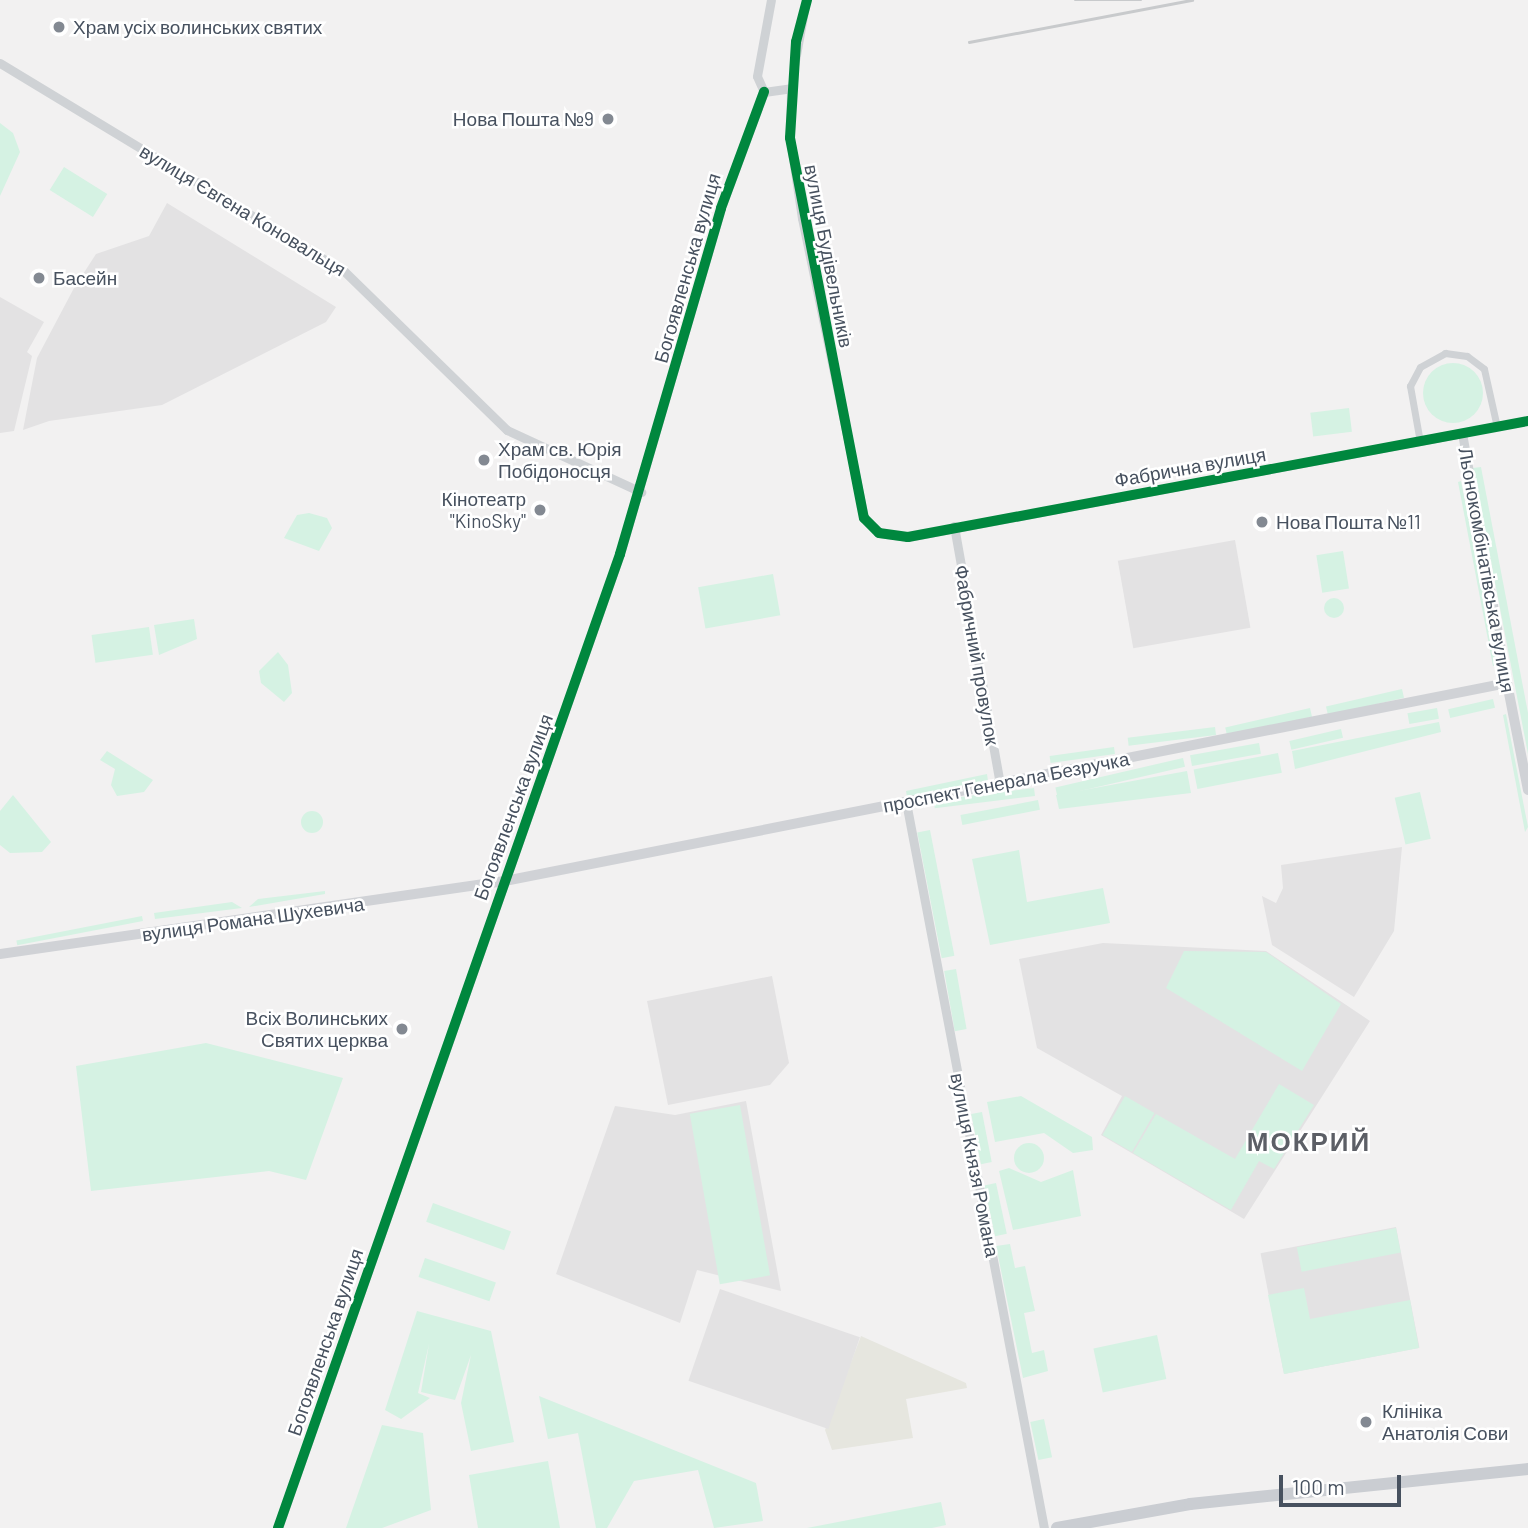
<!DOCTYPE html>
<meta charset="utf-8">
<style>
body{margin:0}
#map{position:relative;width:1528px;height:1528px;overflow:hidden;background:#f2f1f1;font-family:Barlow,sans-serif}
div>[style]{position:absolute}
.commercial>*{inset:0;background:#e6e6df}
.education>*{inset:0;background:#e3e2e3;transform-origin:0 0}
.green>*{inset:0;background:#d5f2e3;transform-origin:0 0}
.round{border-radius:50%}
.minor>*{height:7px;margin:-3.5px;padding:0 3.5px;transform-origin:3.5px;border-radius:3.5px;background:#cfd2d5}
.tertiary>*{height:9px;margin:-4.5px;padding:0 4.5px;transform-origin:4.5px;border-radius:4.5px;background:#cfd2d5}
.secondary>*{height:10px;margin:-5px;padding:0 5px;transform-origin:5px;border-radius:5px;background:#d0d2d6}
.primary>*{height:12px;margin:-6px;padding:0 6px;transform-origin:6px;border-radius:6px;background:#cacdd2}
.rail>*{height:2.5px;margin:-1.25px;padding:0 1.25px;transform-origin:1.25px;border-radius:1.25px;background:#c8cacc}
.cycleway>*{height:10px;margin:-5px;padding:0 5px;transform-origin:5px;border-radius:5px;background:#00873e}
.dots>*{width:19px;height:19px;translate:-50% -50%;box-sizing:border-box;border:4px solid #fff;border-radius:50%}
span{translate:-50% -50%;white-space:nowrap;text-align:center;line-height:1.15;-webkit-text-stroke:5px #fff;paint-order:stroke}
.poi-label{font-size:19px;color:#47515f}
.left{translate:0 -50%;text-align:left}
.right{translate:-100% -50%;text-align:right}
.street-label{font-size:19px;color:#47515f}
.district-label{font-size:26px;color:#5c5f66;font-weight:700;letter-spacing:2px}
.scale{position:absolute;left:1279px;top:1475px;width:122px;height:32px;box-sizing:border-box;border:4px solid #47515f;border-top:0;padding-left:9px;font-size:21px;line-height:24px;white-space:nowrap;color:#47515f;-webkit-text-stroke:5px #fff;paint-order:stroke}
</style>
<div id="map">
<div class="commercial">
<i style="clip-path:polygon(861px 1336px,966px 1383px,967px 1388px,906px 1399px,913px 1438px,832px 1450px,825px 1430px)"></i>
</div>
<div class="education">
<i style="clip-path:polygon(167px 203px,336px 307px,326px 322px,162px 405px,49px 421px,23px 430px,37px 358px,74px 288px,96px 254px,149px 236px)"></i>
<i style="clip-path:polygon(0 297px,44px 322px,27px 352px,32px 356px,14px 431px,0 433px)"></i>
<i style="left:1235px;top:540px;width:89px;height:119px;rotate:80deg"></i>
<i style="clip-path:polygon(1402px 847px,1394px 931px,1354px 997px,1272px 945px,1262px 896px,1276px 903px,1283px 888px,1281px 865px)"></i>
<i style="clip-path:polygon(1103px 943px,1266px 951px,1370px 1021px,1244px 1219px,1101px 1135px,1122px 1096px,1037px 1048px,1019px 959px)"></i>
<i style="clip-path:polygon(772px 976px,789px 1063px,770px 1085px,668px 1105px,647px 1001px)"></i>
<i style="clip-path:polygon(746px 1101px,781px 1291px,697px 1270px,680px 1323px,556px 1274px,615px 1106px,675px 1115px)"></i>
<i style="left:1396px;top:1227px;width:123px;height:138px;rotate:79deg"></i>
<i style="left:720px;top:1289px;width:148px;height:97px;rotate:19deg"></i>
</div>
<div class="green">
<i style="clip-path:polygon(0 123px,13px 133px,20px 152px,0 196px)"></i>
<i style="left:64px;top:167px;width:51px;height:27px;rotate:32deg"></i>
<i class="round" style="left:1423px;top:363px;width:60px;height:60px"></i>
<i style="left:1349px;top:408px;width:24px;height:39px;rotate:83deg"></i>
<i style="clip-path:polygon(1481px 467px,1528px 713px,1528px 754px,1473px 468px)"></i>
<i style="clip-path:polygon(1461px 481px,1497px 665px,1493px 666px,1458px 482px)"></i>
<i style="clip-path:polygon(309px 513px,327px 518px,332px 528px,319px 551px,284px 538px,297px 515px)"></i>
<i style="left:1343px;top:551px;width:38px;height:27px;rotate:81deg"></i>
<i style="left:773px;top:574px;width:42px;height:76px;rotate:80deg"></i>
<i class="round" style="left:1324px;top:598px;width:20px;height:20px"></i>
<i style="clip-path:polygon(194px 619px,197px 639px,159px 655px,154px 625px)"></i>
<i style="left:149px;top:627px;width:28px;height:58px;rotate:82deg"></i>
<i style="clip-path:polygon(278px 652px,288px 665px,292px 693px,284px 702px,261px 683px,259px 671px)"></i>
<i style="left:1402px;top:689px;width:9px;height:78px;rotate:77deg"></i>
<i style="left:1493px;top:699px;width:9px;height:46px;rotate:77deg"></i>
<i style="left:1310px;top:708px;width:9px;height:87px;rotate:77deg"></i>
<i style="left:1437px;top:708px;width:11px;height:30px;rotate:80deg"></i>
<i style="clip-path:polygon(1506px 714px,1528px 827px,1525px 832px,1503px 715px)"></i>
<i style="clip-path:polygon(1439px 722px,1441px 732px,1295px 769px,1292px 751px)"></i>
<i style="left:1215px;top:727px;width:8px;height:88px;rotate:83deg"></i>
<i style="left:1341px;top:729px;width:9px;height:53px;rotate:77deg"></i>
<i style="left:1259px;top:743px;width:11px;height:70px;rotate:80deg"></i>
<i style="left:1114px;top:747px;width:7px;height:65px;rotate:82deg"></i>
<i style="clip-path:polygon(107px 751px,153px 780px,144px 792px,117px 796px,111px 785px,115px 769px,100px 760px)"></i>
<i style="left:1278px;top:753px;width:20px;height:86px;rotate:79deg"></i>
<i style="left:1183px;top:758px;width:9px;height:131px;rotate:77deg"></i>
<i style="clip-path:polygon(1187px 771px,1191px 793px,1059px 809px,1056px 795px)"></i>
<i style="clip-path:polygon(987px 774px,988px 781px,907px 797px,906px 791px)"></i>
<i style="left:1034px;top:788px;width:8px;height:101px;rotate:83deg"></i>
<i style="left:1420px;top:792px;width:48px;height:26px;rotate:77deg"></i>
<i style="clip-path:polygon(13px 795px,51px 842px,42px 852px,10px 853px,0 845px,0 811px)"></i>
<i style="left:1038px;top:800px;width:10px;height:79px;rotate:79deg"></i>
<i class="round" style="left:301px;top:811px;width:22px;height:22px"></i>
<i style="left:930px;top:830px;width:128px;height:13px;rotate:79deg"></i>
<i style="clip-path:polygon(1019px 850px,1027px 902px,1103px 888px,1110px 923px,990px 945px,972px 859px)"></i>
<i style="clip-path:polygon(325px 891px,325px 894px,249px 907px,258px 899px)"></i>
<i style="clip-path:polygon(232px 902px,242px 908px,155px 919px,154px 913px)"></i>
<i style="left:142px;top:916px;width:5px;height:128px;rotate:79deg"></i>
<i style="clip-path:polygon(1184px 951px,1266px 952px,1341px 1004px,1302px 1071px,1166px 988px)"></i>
<i style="left:956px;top:969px;width:61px;height:12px;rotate:80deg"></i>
<i style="clip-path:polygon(206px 1043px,343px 1078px,306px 1180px,269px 1171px,91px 1191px,76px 1066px)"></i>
<i style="clip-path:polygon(1279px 1084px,1314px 1105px,1274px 1169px,1259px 1161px,1231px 1210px,1133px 1153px,1156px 1114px,1235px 1159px)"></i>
<i style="clip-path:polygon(1021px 1096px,1092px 1137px,1093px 1150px,1073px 1153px,1044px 1133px,995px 1142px,987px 1102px)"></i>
<i style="left:1125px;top:1096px;width:34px;height:45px;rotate:30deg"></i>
<i style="left:740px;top:1105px;width:173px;height:51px;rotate:80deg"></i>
<i style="left:982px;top:1112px;width:51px;height:11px;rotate:79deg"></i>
<i class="round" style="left:1014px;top:1143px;width:30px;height:30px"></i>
<i style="clip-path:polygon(1009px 1168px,1041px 1182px,1073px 1170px,1081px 1216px,1013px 1230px,999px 1171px)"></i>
<i style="left:996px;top:1183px;width:52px;height:12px;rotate:78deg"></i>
<i style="left:433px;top:1203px;width:83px;height:20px;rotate:20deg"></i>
<i style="left:1396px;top:1228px;width:25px;height:101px;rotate:79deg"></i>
<i style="clip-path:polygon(1010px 1244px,1015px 1268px,1025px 1266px,1035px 1311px,1024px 1313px,1032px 1353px,1044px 1350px,1048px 1371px,1023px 1378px,996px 1246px)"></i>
<i style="left:425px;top:1258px;width:75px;height:20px;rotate:19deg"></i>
<i style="clip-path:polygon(1304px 1288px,1310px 1319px,1410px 1300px,1419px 1348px,1284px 1374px,1268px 1295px)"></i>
<i style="clip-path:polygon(417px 1311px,491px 1331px,514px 1442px,471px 1451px,461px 1403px,471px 1355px,455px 1400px,421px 1392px,429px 1344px,418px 1393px,430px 1398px,401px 1419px,385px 1410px)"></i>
<i style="left:1157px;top:1335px;width:45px;height:65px;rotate:78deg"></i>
<i style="clip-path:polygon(539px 1396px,756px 1483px,763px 1521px,714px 1528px,698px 1470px,634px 1481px,607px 1528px,596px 1528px,578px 1433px,548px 1439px)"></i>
<i style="left:1044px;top:1419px;width:39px;height:14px;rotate:78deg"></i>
<i style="clip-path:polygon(382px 1425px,423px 1433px,431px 1510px,382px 1528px,346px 1528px)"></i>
<i style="clip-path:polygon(548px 1461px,560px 1528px,478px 1528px,469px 1475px)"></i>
<i style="clip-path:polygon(941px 1502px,946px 1525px,932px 1528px,807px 1528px)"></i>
</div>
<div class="minor">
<i style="left:791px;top:88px;width:89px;rotate:-79.7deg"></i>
<i style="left:1462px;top:433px;width:67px;rotate:-10.3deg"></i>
<i style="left:1420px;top:442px;width:57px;rotate:-100.1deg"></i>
<i style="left:1410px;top:386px;width:21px;rotate:-62deg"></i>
<i style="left:1420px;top:367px;width:29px;rotate:-29deg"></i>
<i style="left:1445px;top:353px;width:22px;rotate:8deg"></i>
<i style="left:1467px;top:356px;width:21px;rotate:37deg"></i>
<i style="left:1484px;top:369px;width:59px;rotate:77.4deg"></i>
</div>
<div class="tertiary">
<i style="left:0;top:63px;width:402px;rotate:31.2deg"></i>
<i style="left:344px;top:271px;width:228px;rotate:44.3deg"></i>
<i style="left:507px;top:430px;width:148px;rotate:24.8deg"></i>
<i style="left:764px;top:92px;width:27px;rotate:-8deg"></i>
<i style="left:791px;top:88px;width:50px;rotate:91.1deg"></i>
<i style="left:790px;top:138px;width:81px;rotate:81.5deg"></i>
<i style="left:802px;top:218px;width:306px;rotate:78.3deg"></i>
<i style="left:864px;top:518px;width:21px;rotate:45deg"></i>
<i style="left:879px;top:533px;width:29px;rotate:8deg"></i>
<i style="left:908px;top:537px;width:564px;rotate:-10.63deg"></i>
<i style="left:1462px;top:433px;width:254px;rotate:79.8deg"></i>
<i style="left:764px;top:92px;width:17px;rotate:-114deg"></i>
<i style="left:757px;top:76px;width:77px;rotate:-79.6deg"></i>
<i style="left:954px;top:526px;width:261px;rotate:79.9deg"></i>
<i style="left:906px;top:802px;width:739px;rotate:79.24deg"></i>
<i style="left:278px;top:1528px;width:1032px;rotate:-70.65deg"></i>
<i style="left:620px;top:554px;width:360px;rotate:-73.7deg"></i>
<i style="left:721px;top:208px;width:124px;rotate:-69.7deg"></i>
</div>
<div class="secondary">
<i style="left:0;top:954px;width:510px;rotate:-8.23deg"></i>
<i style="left:505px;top:881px;width:1021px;rotate:-11.18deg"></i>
<i style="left:1507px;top:683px;width:109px;rotate:78.9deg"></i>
</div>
<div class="primary">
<i style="left:1057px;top:1528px;width:135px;rotate:-10.2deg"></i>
<i style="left:1190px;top:1504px;width:340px;rotate:-5.9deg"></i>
</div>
<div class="rail">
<i style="left:1075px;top:0;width:66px"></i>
<i style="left:969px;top:42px;width:227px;rotate:-10.7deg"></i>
</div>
<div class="cycleway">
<i style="left:807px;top:0;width:43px;rotate:104.7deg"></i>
<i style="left:796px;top:42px;width:96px;rotate:93.6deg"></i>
<i style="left:790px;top:138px;width:387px;rotate:79deg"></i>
<i style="left:864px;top:518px;width:21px;rotate:45deg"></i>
<i style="left:879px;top:533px;width:29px;rotate:8deg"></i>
<i style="left:908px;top:537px;width:631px;rotate:-10.6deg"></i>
<i style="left:278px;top:1528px;width:1032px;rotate:-70.65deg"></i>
<i style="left:620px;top:554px;width:360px;rotate:-73.7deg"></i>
<i style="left:721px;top:208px;width:124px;rotate:-69.7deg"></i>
</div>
<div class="dots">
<i style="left:59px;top:27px;background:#838992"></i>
<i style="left:608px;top:119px;background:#838992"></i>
<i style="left:39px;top:278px;background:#838992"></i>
<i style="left:484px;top:460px;background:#838992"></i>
<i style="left:540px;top:510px;background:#838992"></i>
<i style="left:1262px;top:522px;background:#838992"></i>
<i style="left:402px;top:1029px;background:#838992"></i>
<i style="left:1366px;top:1422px;background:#838992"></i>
</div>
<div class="poi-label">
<span class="left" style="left:73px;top:27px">Храм усіх волинських святих</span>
<span class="right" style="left:594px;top:119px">Нова Пошта №9</span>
<span class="left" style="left:53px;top:278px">Басейн</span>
<span class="left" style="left:498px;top:460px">Храм св. Юрія<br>Побідоносця</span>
<span class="right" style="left:526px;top:510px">Кінотеатр<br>"KinoSky"</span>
<span class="left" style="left:1276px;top:522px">Нова Пошта №11</span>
<span class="right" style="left:388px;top:1029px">Всіх Волинських<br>Святих церква</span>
<span class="left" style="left:1382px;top:1422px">Клініка<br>Анатолія Сови</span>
</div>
<div class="street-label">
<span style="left:243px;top:210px;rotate:31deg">вулиця Євгена Коновальця</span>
<span style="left:829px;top:256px;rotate:79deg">вулиця Будівельників</span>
<span style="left:687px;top:268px;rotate:-74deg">Богоявленська вулиця</span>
<span style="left:1190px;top:467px;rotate:-10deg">Фабрична вулиця</span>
<span style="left:1487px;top:570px;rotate:80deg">Льонокомбінатівська вулиця</span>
<span style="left:977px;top:655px;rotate:80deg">Фабричний провулок</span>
<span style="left:1006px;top:782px;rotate:-11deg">проспект Генерала Безручка</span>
<span style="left:513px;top:807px;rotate:-70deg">Богоявленська вулиця</span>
<span style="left:253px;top:919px;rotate:-8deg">вулиця Романа Шухевича</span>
<span style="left:975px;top:1165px;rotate:79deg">вулиця Князя Романа</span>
<span style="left:325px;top:1342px;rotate:-71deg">Богоявленська вулиця</span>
</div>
<div class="district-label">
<span style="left:1309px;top:1141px">МОКРИЙ</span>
</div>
<div class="scale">100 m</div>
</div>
